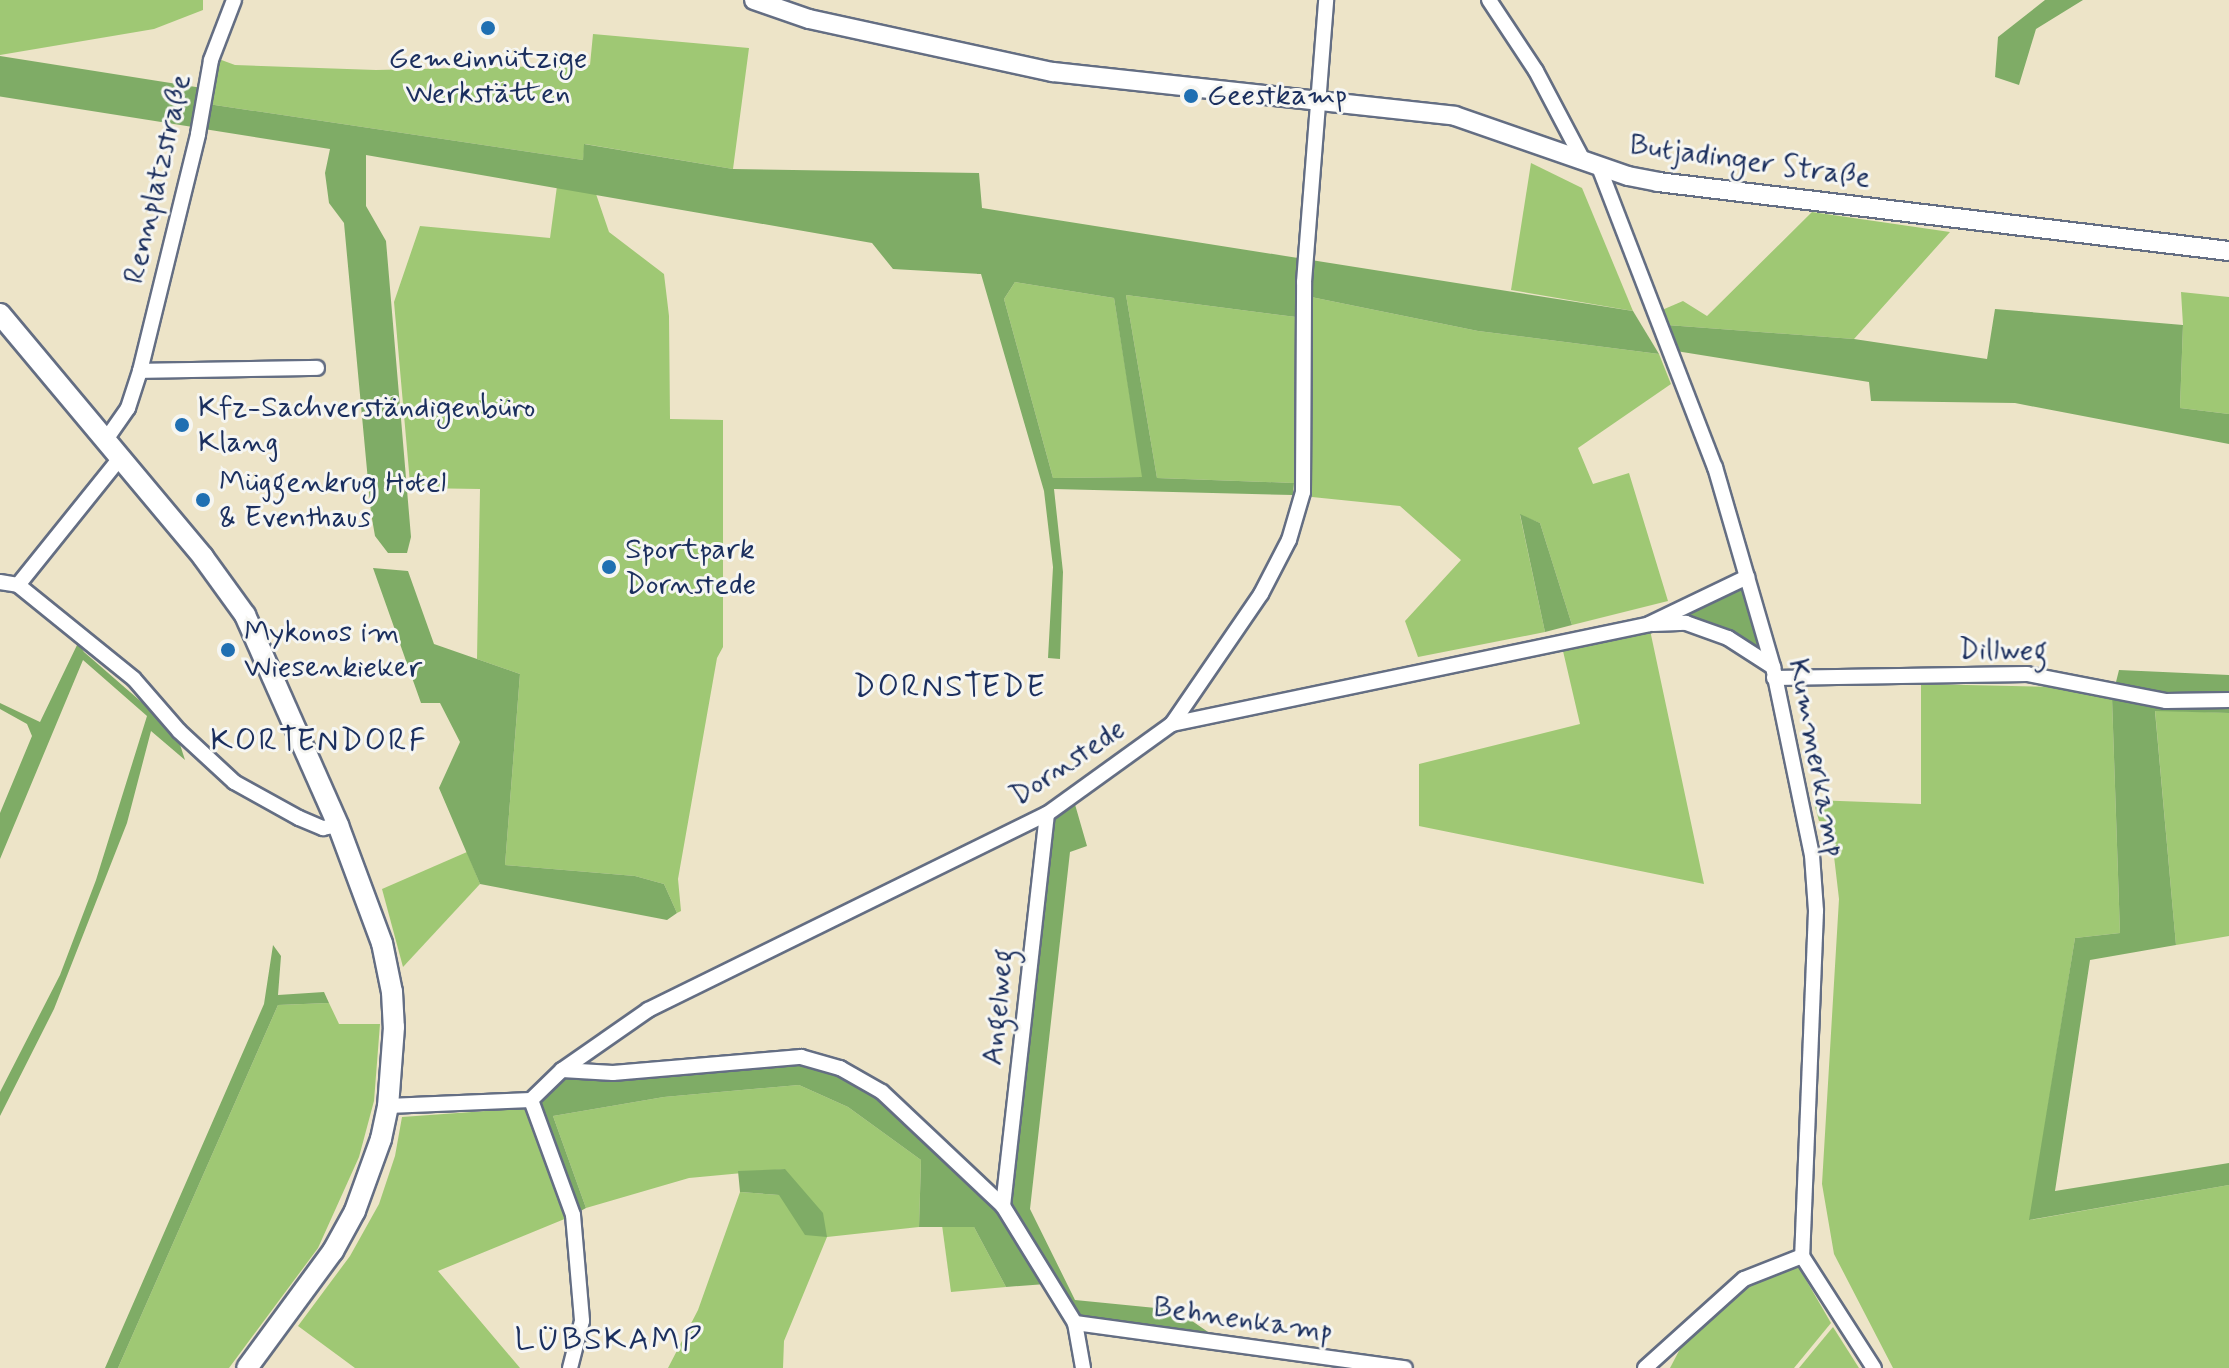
<!DOCTYPE html>
<meta charset="utf-8">
<style>
body{margin:0}
#map{position:relative;width:2229px;height:1368px;overflow:hidden;background:#ede4c8;font-family:Mynerve,sans-serif}
div>[style]{position:absolute}
.green>*{inset:0;background:#9fc874}
.forest>*{inset:0;background:#7fac66;transform-origin:0 0}
.roads{filter:drop-shadow(2px 0 #646e83) drop-shadow(-2px 0 #646e83) drop-shadow(0 2px #646e83) drop-shadow(0 -2px #646e83)}
.minor>*{height:14px;margin:-7px;padding:0 7px;transform-origin:7px;border-radius:7px;background:#fff}
.tertiary>*{height:18px;margin:-9px;padding:0 9px;transform-origin:9px;border-radius:9px;background:#fff}
.secondary>*{height:20px;margin:-10px;padding:0 10px;transform-origin:10px;border-radius:10px;background:#fff}
.dots>*{width:22px;height:22px;translate:-50% -50%;box-sizing:border-box;border:4px solid #f6f6f2;border-radius:50%}
span{translate:-50% -50%;white-space:nowrap;text-align:center;line-height:1.15;-webkit-text-stroke:6px #f6f6f2;paint-order:stroke}
.poi-label{font-size:30px;color:#1b2f5e}
.left{translate:0 -50%;text-align:left}
.street-label{font-size:30px;color:#1b2f5e}
.neighbourhood-label{font-size:32px;color:#1b2f5e;letter-spacing:2px}
</style>
<div id="map">
<div class="green">
<i style="clip-path:polygon(0 0,203px 0,203px 10px,154px 29px,0 55px)"></i>
<i style="clip-path:polygon(593px 34px,749px 48px,733px 169px,585px 144px,583px 160px,208px 104px,216px 58px,235px 65px,376px 70px,590px 65px)"></i>
<i style="clip-path:polygon(1531px 163px,1582px 188px,1633px 311px,1511px 290px)"></i>
<i style="clip-path:polygon(557px 186px,596px 194px,609px 232px,664px 274px,669px 316px,670px 419px,723px 420px,723px 647px,717px 658px,678px 879px,681px 911px,677px 913px,664px 884px,635px 876px,505px 865px,520px 674px,477px 659px,480px 489px,417px 488px,410px 483px,394px 302px,420px 226px,550px 238px)"></i>
<i style="clip-path:polygon(1812px 212px,1950px 232px,1854px 339px,1667px 325px,1662px 310px,1683px 301px,1707px 316px)"></i>
<i style="clip-path:polygon(1015px 282px,1114px 298px,1143px 477px,1053px 478px,1004px 299px)"></i>
<i style="clip-path:polygon(2181px 292px,2229px 297px,2229px 414px,2180px 408px,2183px 325px)"></i>
<i style="clip-path:polygon(1126px 295px,1296px 317px,1294px 483px,1157px 478px)"></i>
<i style="clip-path:polygon(1311px 297px,1478px 331px,1659px 354px,1671px 384px,1578px 448px,1593px 484px,1629px 473px,1668px 601px,1572px 625px,1540px 523px,1520px 515px,1545px 632px,1418px 657px,1405px 621px,1461px 560px,1400px 506px,1312px 497px)"></i>
<i style="clip-path:polygon(1650px 630px,1704px 884px,1419px 826px,1419px 764px,1580px 724px,1563px 651px)"></i>
<i style="clip-path:polygon(1921px 684px,2061px 687px,2112px 698px,2120px 933px,2075px 938px,2030px 1220px,2229px 1185px,2229px 1368px,1893px 1368px,1834px 1254px,1822px 1184px,1839px 899px,1830px 822px,1819px 821px,1813px 800px,1921px 804px)"></i>
<i style="clip-path:polygon(2155px 710px,2229px 713px,2229px 936px,2176px 945px)"></i>
<i style="clip-path:polygon(467px 852px,480px 884px,403px 967px,382px 889px)"></i>
<i style="clip-path:polygon(329px 1003px,339px 1024px,380px 1024px,374px 1101px,359px 1157px,318px 1248px,229px 1368px,118px 1368px,278px 1005px)"></i>
<i style="clip-path:polygon(799px 1085px,848px 1107px,921px 1160px,919px 1227px,827px 1237px,784px 1341px,783px 1368px,668px 1368px,698px 1310px,740px 1192px,779px 1195px,785px 1169px,689px 1178px,586px 1208px,553px 1116px,664px 1097px)"></i>
<i style="clip-path:polygon(528px 1108px,567px 1218px,438px 1271px,520px 1368px,355px 1368px,298px 1326px,350px 1256px,379px 1204px,395px 1156px,402px 1117px)"></i>
<i style="clip-path:polygon(942px 1225px,974px 1227px,1006px 1287px,951px 1292px)"></i>
<i style="clip-path:polygon(1798px 1266px,1831px 1323px,1794px 1368px,1670px 1368px,1681px 1347px,1747px 1285px)"></i>
<i style="clip-path:polygon(1833px 1327px,1859px 1368px,1799px 1368px)"></i>
</div>
<div class="forest">
<i style="clip-path:polygon(2045px 0,2083px 0,2036px 29px,2019px 85px,1995px 77px,1998px 37px)"></i>
<i style="left:0;top:56px;width:200px;height:40px;rotate:9deg"></i>
<i style="clip-path:polygon(evenodd,208px 104px,583px 160px,584px 144px,733px 169px,979px 173px,982px 208px,1298px 258px,1296px 317px,1126px 295px,1157px 478px,1294px 483px,1293px 495px,1054px 489px,1063px 572px,1060px 659px,1048px 658px,1053px 567px,1044px 491px,981px 274px,893px 269px,872px 243px,366px 155px,366px 206px,386px 241px,411px 537px,407px 553px,388px 553px,375px 536px,371px 513px,344px 223px,329px 203px,325px 173px,330px 149px,204px 129px,208px 104px,1015px 282px,1114px 298px,1142px 477px,1053px 478px,1004px 299px,1015px 282px)"></i>
<i style="clip-path:polygon(1311px 260px,1633px 311px,1659px 354px,1478px 331px,1311px 297px)"></i>
<i style="clip-path:polygon(1995px 309px,2183px 325px,2180px 408px,2229px 414px,2229px 444px,2015px 403px,1871px 401px,1869px 382px,1676px 351px,1667px 325px,1854px 339px,1987px 359px)"></i>
<i style="clip-path:polygon(1520px 514px,1540px 523px,1572px 625px,1545px 632px)"></i>
<i style="clip-path:polygon(373px 568px,408px 571px,434px 644px,520px 674px,505px 865px,635px 876px,664px 884px,677px 913px,667px 920px,480px 884px,439px 788px,460px 742px,440px 703px,421px 703px)"></i>
<i style="clip-path:polygon(1745px 586px,1766px 658px,1670px 618px)"></i>
<i style="clip-path:polygon(78px 643px,84px 652px,176px 732px,185px 760px,151px 731px,127px 823px,54px 1009px,0 1116px,0 1092px,60px 975px,96px 880px,147px 716px,83px 660px,0 859px,0 813px,32px 736px,27px 724px,0 709px,0 703px,40px 722px)"></i>
<i style="clip-path:polygon(2119px 670px,2229px 675px,2229px 713px,2155px 711px,2176px 945px,2090px 960px,2055px 1191px,2229px 1163px,2229px 1185px,2029px 1220px,2075px 938px,2120px 933px,2112px 698px)"></i>
<i style="clip-path:polygon(1074px 801px,1087px 846px,1070px 852px,1030px 1209px,1075px 1300px,1176px 1310px,1211px 1334px,1077px 1320px,1008px 1207px,1050px 818px)"></i>
<i style="clip-path:polygon(273px 945px,281px 956px,278px 995px,324px 992px,329px 1003px,278px 1005px,118px 1368px,105px 1368px,264px 1004px)"></i>
<i style="clip-path:polygon(801px 1064px,840px 1074px,881px 1100px,1002px 1211px,1046px 1284px,1006px 1287px,974px 1227px,919px 1227px,921px 1160px,848px 1107px,799px 1085px,664px 1097px,553px 1116px,586px 1208px,577px 1213px,536px 1103px,565px 1075px,616px 1080px)"></i>
<i style="clip-path:polygon(785px 1169px,823px 1213px,827px 1237px,805px 1235px,779px 1195px,740px 1192px,738px 1171px)"></i>
</div>
<div class="roads">
<div class="minor">
<i style="left:1489px;top:0;width:85px;rotate:56.5deg"></i>
<i style="left:1536px;top:71px;width:103px;rotate:62.2deg"></i>
<i style="left:1599px;top:167px;width:322px;rotate:68.9deg"></i>
<i style="left:1715px;top:467px;width:208px;rotate:73.8deg"></i>
<i style="left:1773px;top:667px;width:192px;rotate:78.3deg"></i>
<i style="left:1812px;top:855px;width:56px;rotate:85.9deg"></i>
<i style="left:1816px;top:911px;width:345px;rotate:92.3deg"></i>
<i style="left:1802px;top:1256px;width:133px;rotate:57.3deg"></i>
<i style="left:140px;top:371px;width:177px;rotate:-1deg"></i>
<i style="left:105px;top:441px;width:40px;rotate:-55.1deg"></i>
<i style="left:128px;top:408px;width:39px;rotate:-72deg"></i>
<i style="left:140px;top:371px;width:244px;rotate:-76.2deg"></i>
<i style="left:198px;top:134px;width:75px;rotate:-80deg"></i>
<i style="left:211px;top:60px;width:64px;rotate:-69deg"></i>
<i style="left:0;top:582px;width:18px;rotate:9deg"></i>
<i style="left:18px;top:585px;width:149px;rotate:39deg"></i>
<i style="left:134px;top:679px;width:69px;rotate:49.1deg"></i>
<i style="left:179px;top:731px;width:75px;rotate:42.8deg"></i>
<i style="left:234px;top:782px;width:74px;rotate:29deg"></i>
<i style="left:299px;top:818px;width:26px;rotate:23deg"></i>
<i style="left:323px;top:828px;width:15px;rotate:-11deg"></i>
<i style="left:18px;top:585px;width:163px;rotate:-51.2deg"></i>
<i style="left:1653px;top:624px;width:33px;rotate:-2deg"></i>
<i style="left:1686px;top:623px;width:45px;rotate:19.7deg"></i>
<i style="left:1728px;top:638px;width:54px;rotate:32.8deg"></i>
<i style="left:1774px;top:678px;width:253px;rotate:-0.9deg"></i>
<i style="left:2027px;top:674px;width:142px;rotate:11deg"></i>
<i style="left:2166px;top:701px;width:63px;rotate:-0.9deg"></i>
<i style="left:1172px;top:724px;width:158px;rotate:-55.6deg"></i>
<i style="left:1261px;top:594px;width:61px;rotate:-62.6deg"></i>
<i style="left:1289px;top:540px;width:50px;rotate:-73.7deg"></i>
<i style="left:1303px;top:492px;width:210px;rotate:-89.7deg"></i>
<i style="left:1304px;top:282px;width:283px;rotate:-85.5deg"></i>
<i style="left:562px;top:1070px;width:105px;rotate:-34.9deg"></i>
<i style="left:648px;top:1010px;width:445px;rotate:-26.2deg"></i>
<i style="left:1047px;top:814px;width:154px;rotate:-35.8deg"></i>
<i style="left:1172px;top:724px;width:487px;rotate:-11.8deg"></i>
<i style="left:1649px;top:624px;width:109px;rotate:-25.6deg"></i>
<i style="left:531px;top:1100px;width:122px;rotate:69.9deg"></i>
<i style="left:573px;top:1215px;width:106px;rotate:85.1deg"></i>
<i style="left:582px;top:1321px;width:49px;rotate:104.3deg"></i>
<i style="left:388px;top:1106px;width:143px;rotate:-2.4deg"></i>
<i style="left:531px;top:1100px;width:43px;rotate:-44.1deg"></i>
<i style="left:562px;top:1070px;width:51px;rotate:3.4deg"></i>
<i style="left:613px;top:1073px;width:189px;rotate:-4.9deg"></i>
<i style="left:801px;top:1057px;width:41px;rotate:15.8deg"></i>
<i style="left:840px;top:1068px;width:48px;rotate:29.7deg"></i>
<i style="left:882px;top:1092px;width:166px;rotate:43.3deg"></i>
<i style="left:1003px;top:1206px;width:137px;rotate:58.4deg"></i>
<i style="left:1075px;top:1323px;width:46px;rotate:79.9deg"></i>
<i style="left:1003px;top:1206px;width:394px;rotate:-83.6deg"></i>
<i style="left:1075px;top:1323px;width:333px;rotate:7.8deg"></i>
<i style="left:1645px;top:1368px;width:133px;rotate:-42deg"></i>
<i style="left:1744px;top:1279px;width:62px;rotate:-21.6deg"></i>
</div>
<div class="tertiary">
<i style="left:754px;top:0;width:58px;rotate:19.1deg"></i>
<i style="left:809px;top:19px;width:250px;rotate:12.3deg"></i>
<i style="left:1053px;top:72px;width:404px;rotate:6.2deg"></i>
<i style="left:1455px;top:116px;width:183px;rotate:19.1deg"></i>
<i style="left:1628px;top:176px;width:31px;rotate:11deg"></i>
<i style="left:1658px;top:182px;width:575px;rotate:6.89deg"></i>
</div>
<div class="secondary">
<i style="left:0;top:314px;width:317px;rotate:50.1deg"></i>
<i style="left:203px;top:557px;width:72px;rotate:54.1deg"></i>
<i style="left:245px;top:615px;width:230px;rotate:66.1deg"></i>
<i style="left:338px;top:825px;width:126px;rotate:69.6deg"></i>
<i style="left:382px;top:943px;width:50px;rotate:78.5deg"></i>
<i style="left:392px;top:992px;width:35px;rotate:87deg"></i>
<i style="left:394px;top:1027px;width:79px;rotate:94.3deg"></i>
<i style="left:388px;top:1106px;width:34px;rotate:102deg"></i>
<i style="left:381px;top:1139px;width:77px;rotate:109.9deg"></i>
<i style="left:355px;top:1211px;width:46px;rotate:118.8deg"></i>
<i style="left:333px;top:1251px;width:145px;rotate:126.3deg"></i>
</div>
</div>
<div class="dots">
<i style="left:488px;top:28px;background:#1f6fb2"></i>
<i style="left:1191px;top:96px;background:#1f6fb2"></i>
<i style="left:182px;top:425px;background:#1f6fb2"></i>
<i style="left:203px;top:500px;background:#1f6fb2"></i>
<i style="left:609px;top:567px;background:#1f6fb2"></i>
<i style="left:228px;top:650px;background:#1f6fb2"></i>
</div>
<div class="poi-label">
<span style="left:488px;top:76px">Gemeinnützige<br>Werkstätten</span>
<span class="left" style="left:1207px;top:96px">Geestkamp</span>
<span class="left" style="left:198px;top:425px">Kfz-Sachverständigenbüro<br>Klang</span>
<span class="left" style="left:219px;top:500px">Müggenkrug Hotel<br>&amp; Eventhaus</span>
<span class="left" style="left:625px;top:567px">Sportpark<br>Dornstede</span>
<span class="left" style="left:244px;top:650px">Mykonos im<br>Wiesenkieker</span>
</div>
<div class="street-label">
<span style="left:1750px;top:162px;rotate:8deg">Butjadinger Straße</span>
<span style="left:158px;top:179px;rotate:-77deg">Rennplatzstraße</span>
<span style="left:2003px;top:651px;rotate:1deg">Dillweg</span>
<span style="left:1816px;top:758px;rotate:79deg">Kummerkamp</span>
<span style="left:1068px;top:763px;rotate:-34deg">Dornstede</span>
<span style="left:999px;top:1007px;rotate:-84deg">Angelweg</span>
<span style="left:1243px;top:1320px;rotate:8deg">Behnenkamp</span>
</div>
<div class="neighbourhood-label">
<span style="left:950px;top:687px">DORNSTEDE</span>
<span style="left:319px;top:741px">KORTENDORF</span>
<span style="left:609px;top:1340px">LÜBSKAMP</span>
</div>
</div>
